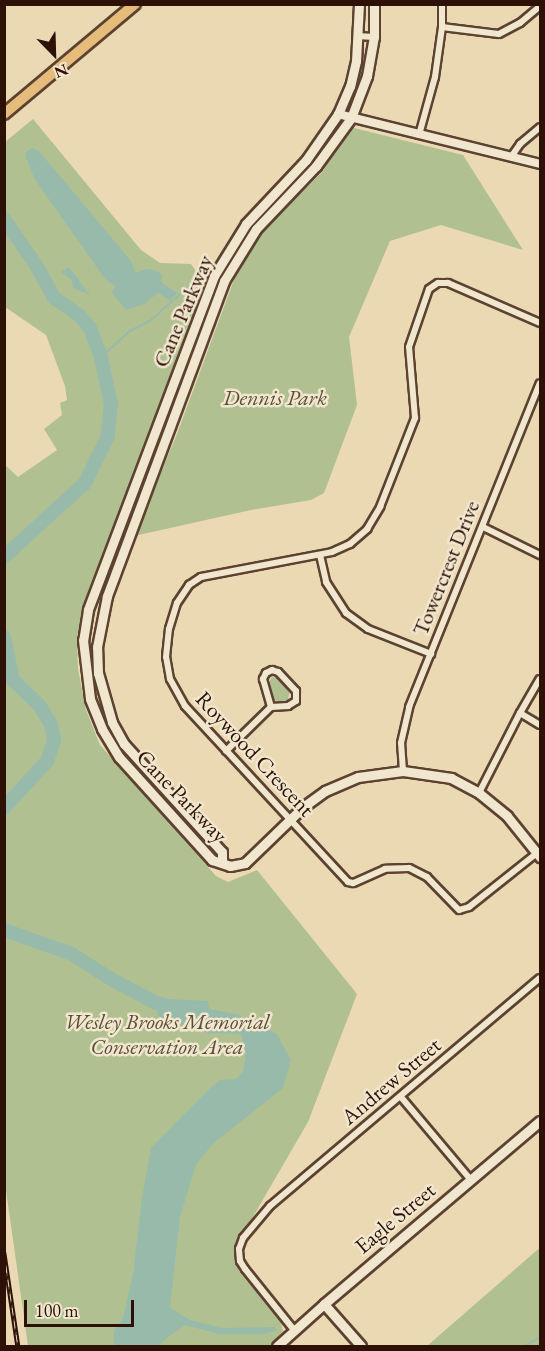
<!DOCTYPE html>
<style>
body{margin:0}
#map{position:relative;width:545px;height:1351px;overflow:hidden;background:#ead9b3;font-family:"EB Garamond",serif}
div>[style]{position:absolute}
.green>*{inset:0;background:#b1c091}
.water>*{inset:0;background:#98baab}
.stream>*{height:2px;margin:-1px;padding:0 1px;transform-origin:1px;border-radius:1px;background:#98baab}
.river>*{height:14px;margin:-7px;padding:0 7px;transform-origin:7px;border-radius:7px;background:#98baab}
.roads{filter:drop-shadow(2px 0 #5c4231) drop-shadow(-2px 0 #5c4231) drop-shadow(0 2px #5c4231) drop-shadow(0 -2px #5c4231)}
.minor>*{height:6px;margin:-3px;padding:0 3px;transform-origin:3px;border-radius:3px;background:#f1e6ce}
.tertiary>*{height:8px;margin:-4px;padding:0 4px;transform-origin:4px;border-radius:4px;background:#f1e6ce}
.secondary>*{height:9px;margin:-4.5px;padding:0 4.5px;transform-origin:4.5px;border-radius:4.5px;background:#f1e6ce}
.primary>*{height:10px;margin:-5px;padding:0 5px;transform-origin:5px;border-radius:5px;background:#e5bc7a}
.rail>*{height:4.5px;margin-top:-2.25px;transform-origin:0;background:repeating-linear-gradient(90deg,#f1e6ce 0 7px,#2d1006 0 14px);box-sizing:border-box;border-block:2px solid #2d1006}
span{translate:-50% -50%;white-space:nowrap;text-align:center;line-height:1.15;-webkit-text-stroke:5px #f1e6ce;paint-order:stroke}
.street-label{font-size:22px;color:#2d1006}
.park-label{font-size:22px;color:#5b4e37;font-style:italic}
.frame{position:absolute;inset:0;border:6px solid #2d1006;pointer-events:none}
.north{position:absolute;left:24px;top:24px;width:60px;height:60px;-webkit-text-stroke:4px #f1e6ce;paint-order:stroke;rotate:157deg;font-size:16px;font-weight:700;line-height:24px;text-align:center;color:#2d1006}
.north::after{content:'';display:block;margin:auto;width:21px;height:27px;background:#2d1006;clip-path:polygon(50% 0,100% 100%,50% 72%,0 100%)}
.scale{position:absolute;left:24px;top:1300px;width:110px;height:27px;box-sizing:border-box;border:3px solid #2d1006;border-top:0;padding-left:8px;font-size:18px;line-height:21px;white-space:nowrap;color:#2d1006;-webkit-text-stroke:4px #f1e6ce;paint-order:stroke}
</style>
<div id="map">
<div class="green">
<i style="clip-path:polygon(33px 119px,141px 250px,160px 263px,191px 264px,205px 285px,89px 589px,77px 636px,78px 669px,86px 710px,100px 745px,216px 876px,228px 882px,257px 870px,357px 994px,308px 1122px,236px 1246px,235px 1261px,239px 1271px,281px 1323px,283px 1331px,270px 1346px,28px 1346px,4px 1176px,4px 464px,18px 477px,57px 450px,44px 429px,62px 415px,60px 403px,67px 400px,65px 386px,46px 335px,5px 307px,5px 142px)"></i>
<i style="clip-path:polygon(350px 127px,463px 155px,523px 250px,441px 225px,390px 241px,349px 337px,357px 405px,324px 493px,311px 500px,251px 510px,134px 536px,177px 434px,235px 277px,262px 233px,323px 171px)"></i>
<i style="clip-path:polygon(272px 677px,278px 678px,290px 690px,288px 700px,279px 702px,274px 700px,269px 682px)"></i>
<i style="clip-path:polygon(540px 1248px,540px 1346px,427px 1346px,536px 1251px)"></i>
</div>
<div class="water">
<i style="clip-path:polygon(32px 148px,39px 151px,131px 261px,136px 273px,146px 269px,157px 271px,162px 275px,161px 282px,177px 293px,170px 300px,158px 293px,144px 304px,126px 310px,112px 293px,115px 286px,105px 279px,34px 178px,26px 157px,26px 152px)"></i>
<i style="clip-path:polygon(69px 267px,90px 295px,73px 288px,72px 280px,61px 272px)"></i>
<i style="clip-path:polygon(168px 999px,208px 1001px,209px 1009px,236px 1014px,257px 1023px,277px 1034px,291px 1060px,283px 1088px,215px 1142px,196px 1164px,180px 1217px,170px 1308px,190px 1320px,223px 1328px,275px 1327px,277px 1330px,264px 1334px,219px 1334px,185px 1325px,163px 1341px,160px 1346px,114px 1346px,114px 1331px,123px 1318px,133px 1274px,142px 1198px,151px 1148px,209px 1089px,220px 1080px,236px 1079px,243px 1072px,244px 1064px,246px 1053px,241px 1034px,208px 1033px,158px 1016px,154px 1002px)"></i>
</div>
<div class="stream">
<i style="left:101px;top:357px;width:39px;rotate:-42deg"></i>
<i style="left:130px;top:331px;width:22px;rotate:-27deg"></i>
<i style="left:150px;top:321px;width:64px;rotate:-41.9deg"></i>
<i style="left:300px;top:1346px;width:1px"></i>
<i style="left:525px;top:1346px;width:17px;rotate:-31deg"></i>
</div>
<div class="river">
<i style="left:4px;top:219px;width:56px;rotate:55.2deg"></i>
<i style="left:36px;top:265px;width:38px;rotate:61deg"></i>
<i style="left:54px;top:298px;width:29px;rotate:34deg"></i>
<i style="left:78px;top:314px;width:18px;rotate:49deg"></i>
<i style="left:90px;top:328px;width:31px;rotate:69deg"></i>
<i style="left:101px;top:357px;width:49px;rotate:78.2deg"></i>
<i style="left:111px;top:405px;width:31px;rotate:96deg"></i>
<i style="left:108px;top:436px;width:52px;rotate:116.1deg"></i>
<i style="left:85px;top:483px;width:110px;rotate:137.6deg"></i>
<i style="left:4px;top:637px;width:44px;rotate:78.2deg"></i>
<i style="left:13px;top:680px;width:36px;rotate:44deg"></i>
<i style="left:39px;top:705px;width:22px;rotate:58deg"></i>
<i style="left:51px;top:724px;width:17px;rotate:80deg"></i>
<i style="left:54px;top:741px;width:21px;rotate:109deg"></i>
<i style="left:47px;top:761px;width:64px;rotate:132.5deg"></i>
<i style="left:4px;top:930px;width:72px;rotate:19.4deg"></i>
<i style="left:72px;top:954px;width:44px;rotate:33deg"></i>
<i style="left:109px;top:978px;width:51px;rotate:28.1deg"></i>
<i style="left:154px;top:1002px;width:18px;rotate:16deg"></i>
</div>
<div class="roads">
<div class="minor">
<i style="left:442px;top:27px;width:57px;rotate:7deg"></i>
<i style="left:499px;top:34px;width:24px;rotate:-28deg"></i>
<i style="left:520px;top:23px;width:26px;rotate:-40deg"></i>
<i style="left:357px;top:36px;width:17px;rotate:3deg"></i>
<i style="left:419px;top:135px;width:60px;rotate:-74.6deg"></i>
<i style="left:435px;top:77px;width:50px;rotate:-82deg"></i>
<i style="left:442px;top:27px;width:23px;rotate:-90deg"></i>
<i style="left:511px;top:157px;width:16px;rotate:-55deg"></i>
<i style="left:520px;top:144px;width:26px;rotate:-40deg"></i>
<i style="left:483px;top:527px;width:64px;rotate:26.2deg"></i>
<i style="left:320px;top:555px;width:28px;rotate:77deg"></i>
<i style="left:326px;top:582px;width:37px;rotate:57deg"></i>
<i style="left:346px;top:613px;width:27px;rotate:36deg"></i>
<i style="left:368px;top:629px;width:68px;rotate:21.6deg"></i>
<i style="left:520px;top:713px;width:23px;rotate:31deg"></i>
<i style="left:226px;top:751px;width:63px;rotate:-44.4deg"></i>
<i style="left:271px;top:707px;width:17px;rotate:-3deg"></i>
<i style="left:288px;top:706px;width:9px;rotate:-32deg"></i>
<i style="left:296px;top:701px;width:10px;rotate:-90deg"></i>
<i style="left:296px;top:691px;width:26px;rotate:-133deg"></i>
<i style="left:278px;top:672px;width:6px;rotate:-162deg"></i>
<i style="left:272px;top:670px;width:7px;rotate:153deg"></i>
<i style="left:266px;top:673px;width:7px;rotate:117deg"></i>
<i style="left:263px;top:679px;width:29px;rotate:74deg"></i>
<i style="left:403px;top:771px;width:28px;rotate:-94deg"></i>
<i style="left:401px;top:743px;width:37px;rotate:-77deg"></i>
<i style="left:409px;top:707px;width:349px;rotate:-68deg"></i>
<i style="left:479px;top:793px;width:90px;rotate:-62.9deg"></i>
<i style="left:520px;top:713px;width:39px;rotate:-60deg"></i>
<i style="left:537px;top:853px;width:87px;rotate:141.5deg"></i>
<i style="left:469px;top:907px;width:10px;rotate:163deg"></i>
<i style="left:459px;top:910px;width:46px;rotate:-134.1deg"></i>
<i style="left:427px;top:877px;width:20px;rotate:-153deg"></i>
<i style="left:409px;top:868px;width:24px;rotate:178deg"></i>
<i style="left:385px;top:869px;width:35px;rotate:156deg"></i>
<i style="left:353px;top:883px;width:5px;rotate:-169deg"></i>
<i style="left:348px;top:882px;width:240px;rotate:-132.8deg"></i>
<i style="left:185px;top:706px;width:31px;rotate:-119deg"></i>
<i style="left:170px;top:679px;width:22px;rotate:-100deg"></i>
<i style="left:166px;top:657px;width:28px;rotate:-84deg"></i>
<i style="left:169px;top:629px;width:27px;rotate:-73deg"></i>
<i style="left:177px;top:603px;width:22px;rotate:-56deg"></i>
<i style="left:189px;top:585px;width:14px;rotate:-34deg"></i>
<i style="left:201px;top:577px;width:133px;rotate:-10.8deg"></i>
<i style="left:332px;top:552px;width:20px;rotate:-24deg"></i>
<i style="left:350px;top:544px;width:23px;rotate:-41deg"></i>
<i style="left:367px;top:529px;width:26px;rotate:-59deg"></i>
<i style="left:380px;top:507px;width:96px;rotate:-68.5deg"></i>
<i style="left:415px;top:418px;width:71px;rotate:-94.8deg"></i>
<i style="left:409px;top:347px;width:61px;rotate:-71deg"></i>
<i style="left:429px;top:289px;width:11px;rotate:-34deg"></i>
<i style="left:438px;top:283px;width:10px"></i>
<i style="left:448px;top:283px;width:100px;rotate:23.5deg"></i>
<i style="left:401px;top:1097px;width:109px;rotate:49.9deg"></i>
<i style="left:294px;top:1330px;width:78px;rotate:-128.8deg"></i>
<i style="left:245px;top:1269px;width:9px;rotate:-122deg"></i>
<i style="left:240px;top:1261px;width:12px;rotate:-95deg"></i>
<i style="left:239px;top:1249px;width:12px;rotate:-70deg"></i>
<i style="left:243px;top:1238px;width:42px;rotate:-49.8deg"></i>
<i style="left:270px;top:1206px;width:353px;rotate:-40.2deg"></i>
</div>
<div class="tertiary">
<i style="left:338px;top:114px;width:208px;rotate:13.9deg"></i>
</div>
<div class="secondary">
<i style="left:359px;top:4px;width:57px;rotate:93deg"></i>
<i style="left:356px;top:61px;width:26px;rotate:103deg"></i>
<i style="left:350px;top:86px;width:30px;rotate:113deg"></i>
<i style="left:338px;top:114px;width:56px;rotate:124.8deg"></i>
<i style="left:306px;top:160px;width:88px;rotate:133.2deg"></i>
<i style="left:246px;top:224px;width:61px;rotate:121.6deg"></i>
<i style="left:214px;top:276px;width:357px;rotate:110.7deg"></i>
<i style="left:88px;top:610px;width:30px;rotate:99deg"></i>
<i style="left:83px;top:640px;width:59px;rotate:83.2deg"></i>
<i style="left:90px;top:699px;width:32px;rotate:68deg"></i>
<i style="left:102px;top:729px;width:33px;rotate:59deg"></i>
<i style="left:119px;top:757px;width:139px;rotate:47.9deg"></i>
<i style="left:212px;top:860px;width:19px;rotate:18deg"></i>
<i style="left:230px;top:866px;width:15px;rotate:-11deg"></i>
<i style="left:245px;top:863px;width:81px;rotate:-44deg"></i>
<i style="left:303px;top:807px;width:27px;rotate:-36deg"></i>
<i style="left:325px;top:791px;width:36px;rotate:-23deg"></i>
<i style="left:358px;top:777px;width:45px;rotate:-7.6deg"></i>
<i style="left:403px;top:771px;width:49px;rotate:8.3deg"></i>
<i style="left:451px;top:778px;width:32px;rotate:28deg"></i>
<i style="left:479px;top:793px;width:36px;rotate:39deg"></i>
<i style="left:507px;top:816px;width:53px;rotate:51.2deg"></i>
<i style="left:222px;top:861px;width:9px;rotate:-90deg"></i>
<i style="left:222px;top:852px;width:146px;rotate:-132.2deg"></i>
<i style="left:124px;top:744px;width:25px;rotate:-119deg"></i>
<i style="left:112px;top:722px;width:51px;rotate:-105.9deg"></i>
<i style="left:98px;top:673px;width:26px;rotate:-92deg"></i>
<i style="left:97px;top:647px;width:52px;rotate:-78.9deg"></i>
<i style="left:107px;top:596px;width:336px;rotate:-69.6deg"></i>
<i style="left:224px;top:281px;width:61px;rotate:-58.4deg"></i>
<i style="left:256px;top:229px;width:87px;rotate:-46.4deg"></i>
<i style="left:316px;top:166px;width:59px;rotate:-53.9deg"></i>
<i style="left:351px;top:118px;width:45px;rotate:-69.1deg"></i>
<i style="left:367px;top:76px;width:40px;rotate:-80deg"></i>
<i style="left:374px;top:37px;width:33px;rotate:-90deg"></i>
<i style="left:324px;top:1304px;width:56px;rotate:48.6deg"></i>
<i style="left:277px;top:1346px;width:63px;rotate:-41.8deg"></i>
<i style="left:324px;top:1304px;width:283px;rotate:-40.3deg"></i>
</div>
<div class="primary">
<i style="left:4px;top:114px;width:171px;rotate:-40deg"></i>
</div>
</div>
<div class="rail">
<i style="left:4px;top:1252px;width:95px;rotate:81.5deg"></i>
</div>
<div class="street-label">
<span style="left:183px;top:311px;rotate:-67deg">Cane Parkway</span>
<span style="left:446px;top:568px;rotate:-68deg">Towercrest Drive</span>
<span style="left:255px;top:754px;rotate:47deg">Roywood Crescent</span>
<span style="left:182px;top:796px;rotate:46deg">Cane Parkway</span>
<span style="left:391px;top:1081px;rotate:-40deg">Andrew Street</span>
<span style="left:395px;top:1218px;rotate:-40deg">Eagle Street</span>
</div>
<div class="park-label">
<span style="left:275px;top:398px">Dennis Park</span>
<span style="left:167px;top:1034px">Wesley Brooks Memorial<br>Conservation Area</span>
</div>
<div class="frame"></div>
<div class="north">N</div>
<div class="scale">100 m</div>
</div>
